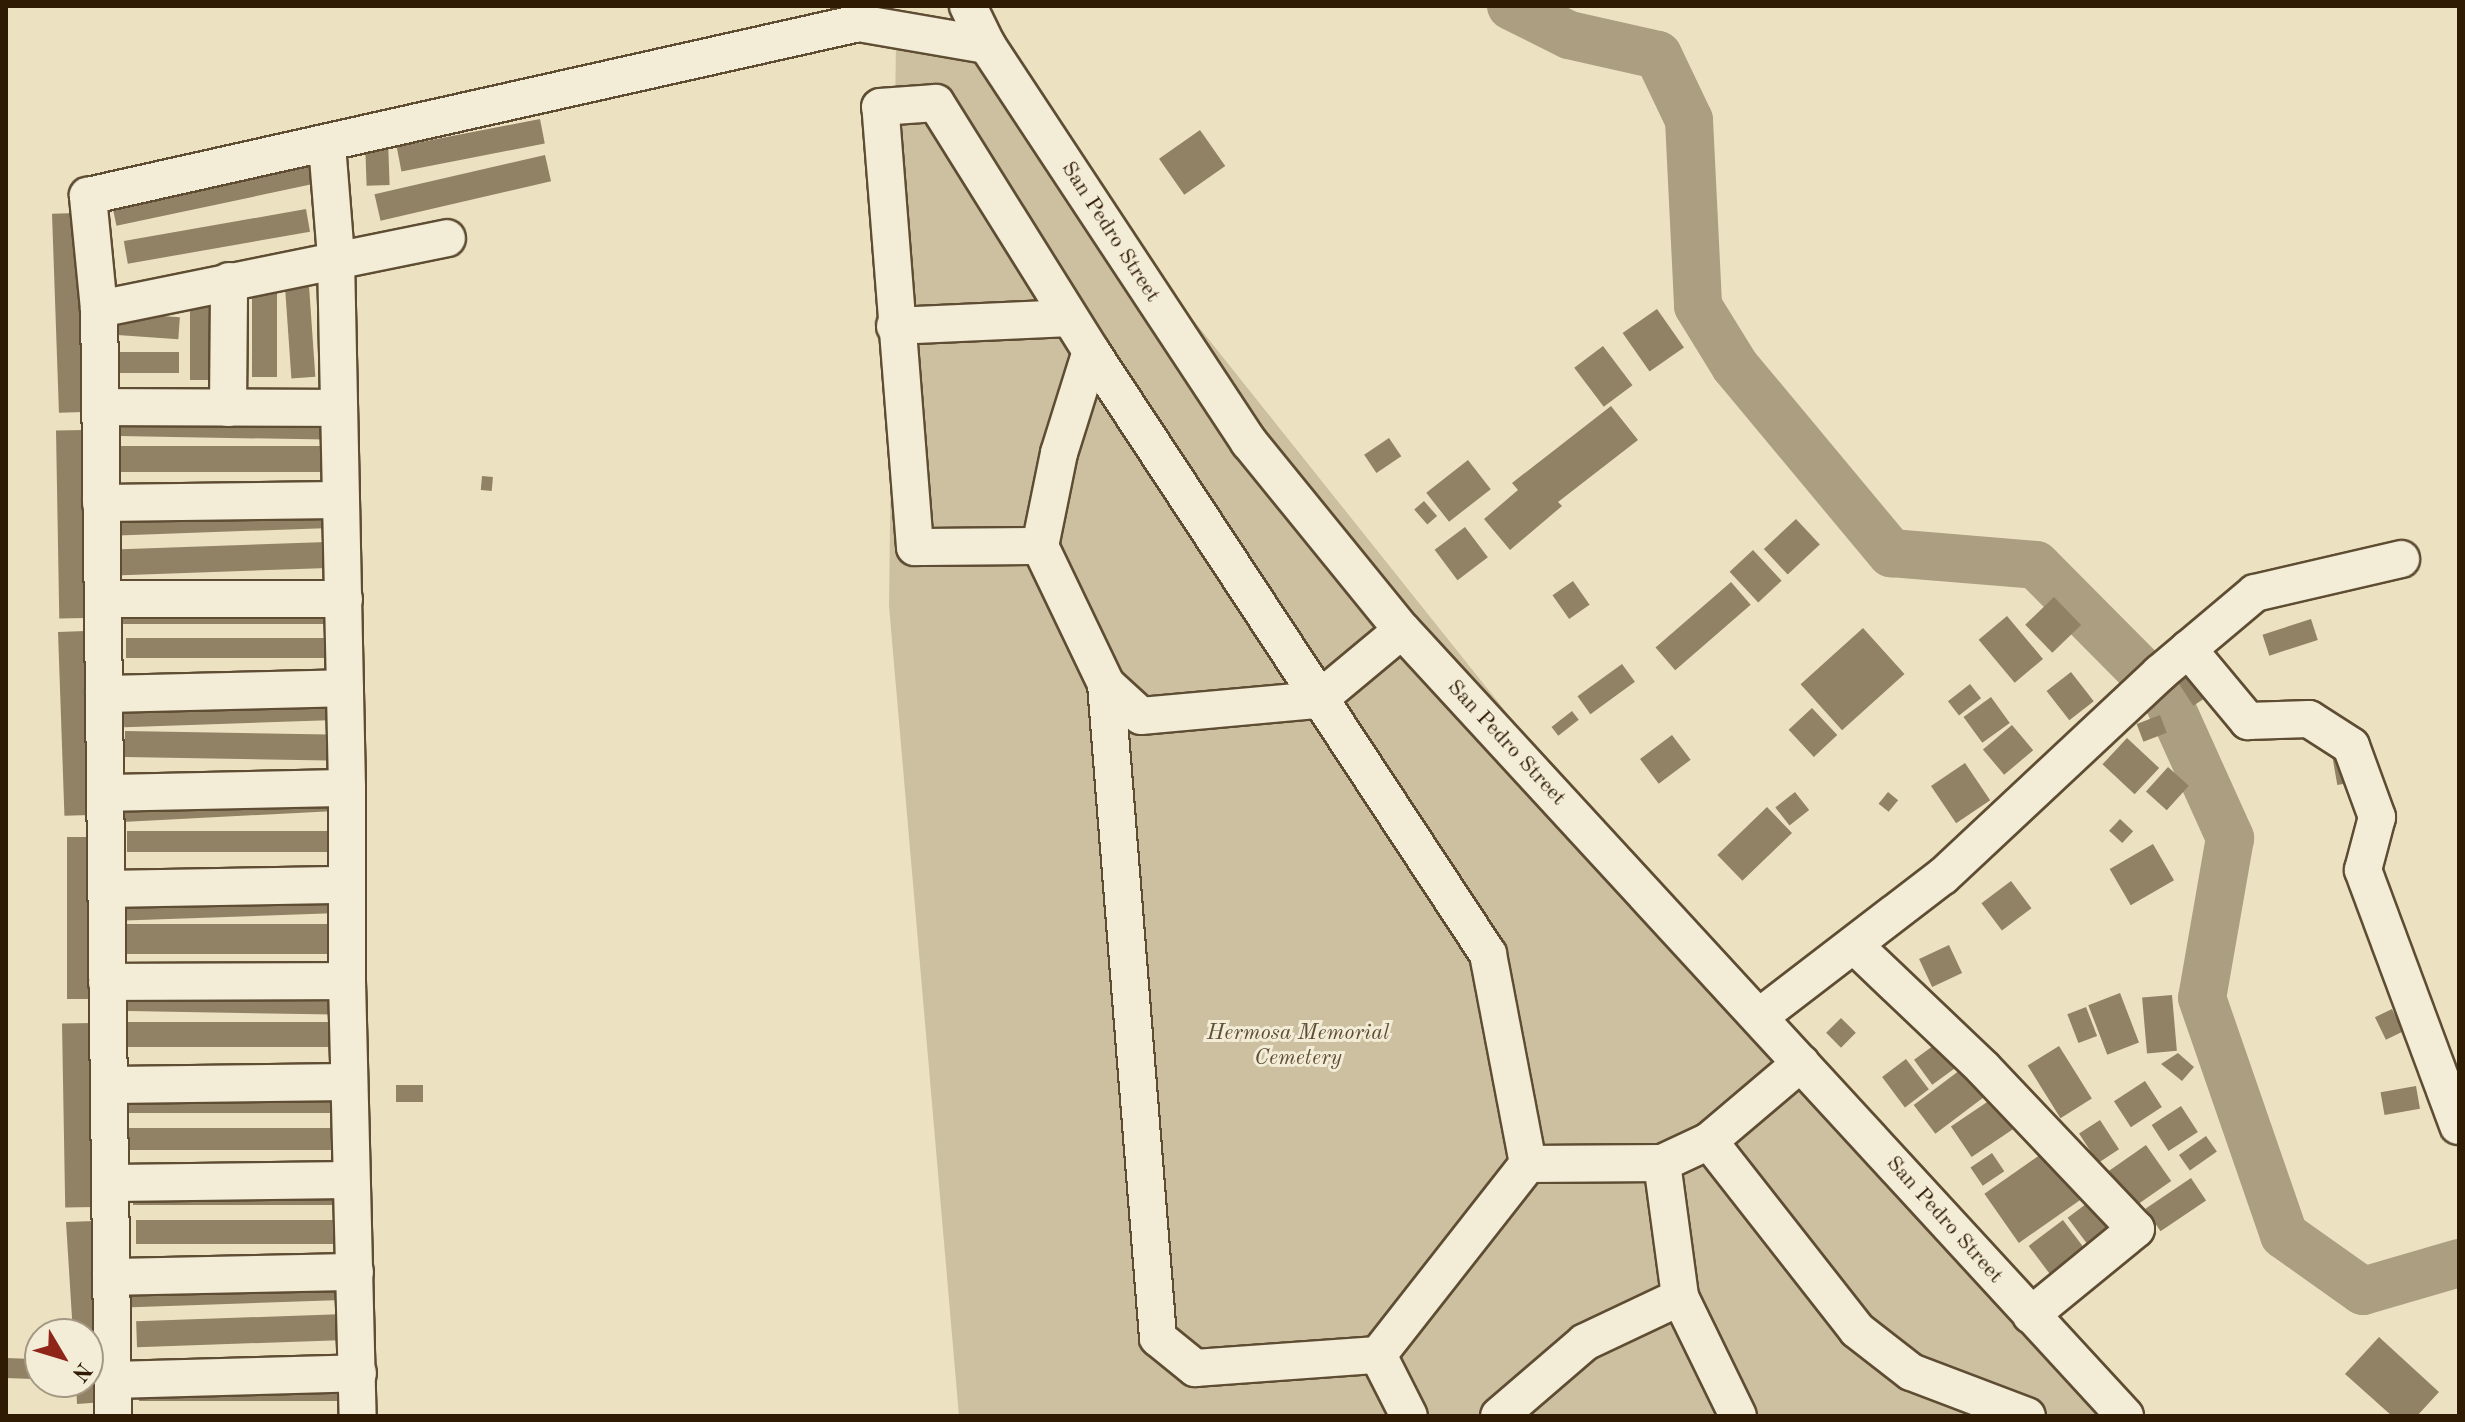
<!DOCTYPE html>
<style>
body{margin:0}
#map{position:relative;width:2465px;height:1422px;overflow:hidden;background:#ece2c1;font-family:"Old Standard TT",serif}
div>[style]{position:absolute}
.green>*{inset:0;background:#ccc0a1}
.river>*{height:48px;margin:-24px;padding:0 24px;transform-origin:24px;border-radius:24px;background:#ac9e81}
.building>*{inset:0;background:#918266;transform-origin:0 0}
.roads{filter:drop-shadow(2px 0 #5e4d33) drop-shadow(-2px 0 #5e4d33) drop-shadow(0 2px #5e4d33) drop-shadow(0 -2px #5e4d33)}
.minor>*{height:36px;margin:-18px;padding:0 18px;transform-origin:18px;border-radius:18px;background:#f3ecd7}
span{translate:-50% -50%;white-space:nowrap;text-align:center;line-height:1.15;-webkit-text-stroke:6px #f3ecd7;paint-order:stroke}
.street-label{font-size:22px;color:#2f1b04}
.park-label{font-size:22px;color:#5e4d33;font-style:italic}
.frame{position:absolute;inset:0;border:8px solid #2f1b04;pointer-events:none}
.north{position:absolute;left:24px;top:1318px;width:80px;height:80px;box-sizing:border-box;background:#f3ecd7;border:2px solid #a59883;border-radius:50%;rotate:128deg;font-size:22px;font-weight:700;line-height:32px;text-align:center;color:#2f1b04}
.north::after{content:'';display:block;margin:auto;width:28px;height:36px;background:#8f2418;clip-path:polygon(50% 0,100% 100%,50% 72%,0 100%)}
</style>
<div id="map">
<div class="green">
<i style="clip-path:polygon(896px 36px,973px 44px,1735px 999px,2113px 1416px,959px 1416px,889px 606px)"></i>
</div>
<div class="river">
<i style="left:1511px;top:6px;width:65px;rotate:26.6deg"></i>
<i style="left:1569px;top:35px;width:91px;rotate:12.7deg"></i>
<i style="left:1658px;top:55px;width:72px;rotate:64.5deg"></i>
<i style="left:1689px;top:120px;width:186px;rotate:87.2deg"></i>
<i style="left:1698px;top:306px;width:70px;rotate:58.3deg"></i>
<i style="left:1735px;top:366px;width:244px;rotate:50.2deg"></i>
<i style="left:1891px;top:553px;width:145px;rotate:4.7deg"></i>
<i style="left:2036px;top:565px;width:185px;rotate:45.2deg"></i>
<i style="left:2166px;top:696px;width:156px;rotate:65.7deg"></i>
<i style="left:2230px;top:838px;width:162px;rotate:99.9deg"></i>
<i style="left:2202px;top:998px;width:251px;rotate:70.9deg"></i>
<i style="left:2284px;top:1235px;width:97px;rotate:35.3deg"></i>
<i style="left:2363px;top:1291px;width:100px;rotate:-16.3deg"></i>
</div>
<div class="building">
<i style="left:540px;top:119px;width:25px;height:146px;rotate:79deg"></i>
<i style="left:1200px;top:130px;width:44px;height:50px;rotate:55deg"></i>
<i style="left:388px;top:139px;width:46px;height:23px;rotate:88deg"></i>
<i style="left:545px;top:155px;width:27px;height:175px;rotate:77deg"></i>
<i style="left:316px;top:164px;width:19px;height:208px;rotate:78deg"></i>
<i style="left:306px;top:209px;width:23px;height:185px;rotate:80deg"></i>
<i style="left:77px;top:213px;width:199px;height:25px;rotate:88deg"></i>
<i style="left:309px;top:286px;width:91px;height:24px;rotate:86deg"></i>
<i style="left:252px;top:289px;width:25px;height:88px"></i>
<i style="left:190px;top:290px;width:30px;height:90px"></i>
<i style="left:1657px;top:309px;width:47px;height:42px;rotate:55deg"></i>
<i style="left:119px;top:313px;width:61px;height:22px;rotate:4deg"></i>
<i style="left:1603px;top:346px;width:49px;height:36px;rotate:53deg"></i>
<i style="left:120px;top:352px;width:59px;height:21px"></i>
<i style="clip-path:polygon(1611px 406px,1638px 440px,1558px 502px,1562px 506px,1510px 550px,1484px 519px,1518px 490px,1512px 483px)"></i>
<i style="left:119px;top:409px;width:207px;height:27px;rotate:1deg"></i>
<i style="left:83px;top:430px;width:188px;height:27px;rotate:89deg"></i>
<i style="left:1389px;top:438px;width:22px;height:30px;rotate:56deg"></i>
<i style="left:115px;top:446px;width:210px;height:26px"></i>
<i style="left:1468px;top:460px;width:37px;height:53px;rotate:52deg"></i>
<i style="left:482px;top:476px;width:11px;height:14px;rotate:5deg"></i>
<i style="left:330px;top:500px;width:28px;height:213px;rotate:88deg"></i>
<i style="left:1424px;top:501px;width:20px;height:13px;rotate:49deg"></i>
<i style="left:1796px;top:519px;width:35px;height:44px;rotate:47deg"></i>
<i style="left:1465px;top:527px;width:38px;height:38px;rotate:53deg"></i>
<i style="left:327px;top:542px;width:26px;height:206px;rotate:88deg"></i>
<i style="left:1753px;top:550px;width:42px;height:32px;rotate:47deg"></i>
<i style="left:1573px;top:581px;width:29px;height:25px;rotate:55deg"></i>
<i style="left:1731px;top:582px;width:30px;height:100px;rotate:49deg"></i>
<i style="left:2054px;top:597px;width:39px;height:40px;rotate:46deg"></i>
<i style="left:122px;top:601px;width:206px;height:23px"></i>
<i style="left:2007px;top:616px;width:56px;height:37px;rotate:50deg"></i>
<i style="left:2311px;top:619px;width:22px;height:51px;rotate:72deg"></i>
<i style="left:1863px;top:628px;width:62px;height:84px;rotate:48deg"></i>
<i style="left:85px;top:631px;width:184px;height:27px;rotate:88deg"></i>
<i style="left:329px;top:638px;width:20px;height:203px;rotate:90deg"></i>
<i style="left:1622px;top:664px;width:22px;height:55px;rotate:54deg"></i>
<i style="left:2199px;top:665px;width:31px;height:27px;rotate:57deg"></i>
<i style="left:2071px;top:672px;width:37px;height:31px;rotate:52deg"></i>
<i style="left:1970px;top:684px;width:18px;height:28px;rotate:52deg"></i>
<i style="left:334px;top:690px;width:30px;height:211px;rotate:88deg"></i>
<i style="left:1991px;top:697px;width:32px;height:34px;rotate:54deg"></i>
<i style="left:1812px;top:708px;width:37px;height:32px;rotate:47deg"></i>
<i style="left:1572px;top:711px;width:11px;height:26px;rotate:52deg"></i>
<i style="left:2160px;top:715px;width:19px;height:25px;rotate:69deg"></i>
<i style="left:2012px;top:725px;width:33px;height:38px;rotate:50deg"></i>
<i style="left:125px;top:731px;width:204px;height:26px;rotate:1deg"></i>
<i style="left:1672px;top:735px;width:31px;height:40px;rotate:53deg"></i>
<i style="left:2127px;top:738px;width:44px;height:36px;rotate:43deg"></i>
<i style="left:2352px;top:753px;width:29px;height:20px;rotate:80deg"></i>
<i style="left:1965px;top:763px;width:45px;height:41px;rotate:56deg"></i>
<i style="left:2168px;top:767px;width:28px;height:33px;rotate:42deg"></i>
<i style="left:334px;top:790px;width:21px;height:213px;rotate:87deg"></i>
<i style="left:1795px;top:792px;width:23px;height:25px;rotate:52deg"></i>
<i style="left:1888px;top:792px;width:13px;height:15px;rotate:39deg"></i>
<i style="left:1767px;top:807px;width:36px;height:69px;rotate:46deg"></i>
<i style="left:2120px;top:819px;width:18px;height:16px;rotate:43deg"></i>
<i style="left:339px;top:831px;width:21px;height:212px;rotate:90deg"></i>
<i style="left:67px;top:837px;width:25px;height:162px"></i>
<i style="left:2153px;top:844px;width:42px;height:50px;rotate:60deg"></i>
<i style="left:2011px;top:881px;width:34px;height:37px;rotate:53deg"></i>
<i style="left:338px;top:886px;width:27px;height:214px;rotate:88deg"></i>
<i style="left:334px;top:924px;width:30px;height:208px;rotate:90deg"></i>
<i style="left:1949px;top:945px;width:31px;height:33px;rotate:65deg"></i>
<i style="left:128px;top:982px;width:207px;height:29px;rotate:1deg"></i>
<i style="left:2120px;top:993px;width:53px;height:34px;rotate:69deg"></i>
<i style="left:2172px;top:995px;width:56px;height:30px;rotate:85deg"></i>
<i style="left:2086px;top:1007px;width:31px;height:20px;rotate:69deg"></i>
<i style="left:2392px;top:1009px;width:25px;height:19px;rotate:64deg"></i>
<i style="left:1841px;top:1018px;width:21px;height:21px;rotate:45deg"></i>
<i style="left:336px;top:1022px;width:25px;height:208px;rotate:90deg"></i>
<i style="left:93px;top:1023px;width:184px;height:31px;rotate:89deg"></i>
<i style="left:1948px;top:1035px;width:31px;height:42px;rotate:54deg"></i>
<i style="left:2059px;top:1046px;width:62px;height:37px;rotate:58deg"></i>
<i style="clip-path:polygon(2178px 1053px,2194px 1067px,2182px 1081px,2161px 1064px)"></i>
<i style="left:1906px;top:1059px;width:38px;height:30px;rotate:53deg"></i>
<i style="left:1968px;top:1064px;width:36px;height:68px;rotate:53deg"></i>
<i style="left:2145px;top:1081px;width:31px;height:37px;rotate:57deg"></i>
<i style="left:396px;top:1085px;width:27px;height:17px"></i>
<i style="left:2416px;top:1086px;width:23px;height:36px;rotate:80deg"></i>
<i style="left:126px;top:1089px;width:215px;height:24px"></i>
<i style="left:1999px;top:1094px;width:37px;height:58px;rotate:56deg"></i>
<i style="left:2181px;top:1106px;width:31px;height:35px;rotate:57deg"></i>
<i style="left:2100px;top:1120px;width:35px;height:25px;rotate:57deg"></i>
<i style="left:128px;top:1128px;width:215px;height:22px"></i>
<i style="left:2206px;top:1136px;width:19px;height:33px;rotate:55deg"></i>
<i style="left:2054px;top:1145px;width:60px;height:85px;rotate:55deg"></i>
<i style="left:2146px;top:1145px;width:44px;height:45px;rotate:55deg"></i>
<i style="left:1992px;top:1153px;width:22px;height:26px;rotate:56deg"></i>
<i style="left:2191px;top:1178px;width:27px;height:55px;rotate:56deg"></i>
<i style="left:342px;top:1181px;width:24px;height:209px;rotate:90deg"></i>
<i style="left:2098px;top:1195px;width:38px;height:38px;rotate:53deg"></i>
<i style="left:347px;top:1220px;width:24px;height:211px;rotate:90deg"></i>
<i style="left:2063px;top:1220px;width:35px;height:43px;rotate:53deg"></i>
<i style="clip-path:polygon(94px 1221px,105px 1402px,77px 1404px,76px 1382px,88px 1382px,88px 1334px,73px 1334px,66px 1222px)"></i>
<i style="left:341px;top:1274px;width:26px;height:210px;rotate:88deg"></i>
<i style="left:345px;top:1314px;width:26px;height:209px;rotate:88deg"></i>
<i style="clip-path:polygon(2379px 1337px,2439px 1392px,2417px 1416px,2392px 1416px,2345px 1374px)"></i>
<i style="left:6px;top:1358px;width:34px;height:20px;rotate:2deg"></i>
<i style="left:349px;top:1376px;width:25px;height:210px;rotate:90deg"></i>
</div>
<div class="roads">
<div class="minor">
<i style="left:968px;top:6px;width:43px;rotate:64deg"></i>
<i style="left:987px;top:45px;width:476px;rotate:56.6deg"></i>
<i style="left:1249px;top:442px;width:242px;rotate:50.9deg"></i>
<i style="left:1402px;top:630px;width:1068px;rotate:47.39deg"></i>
<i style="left:327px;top:145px;width:113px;rotate:85.4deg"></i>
<i style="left:336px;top:258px;width:530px;rotate:88.81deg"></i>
<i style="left:347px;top:788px;width:193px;rotate:90deg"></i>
<i style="left:347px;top:981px;width:435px;rotate:88.6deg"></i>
<i style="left:99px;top:309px;width:355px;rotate:-11.5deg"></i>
<i style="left:895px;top:326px;width:174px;rotate:-2.6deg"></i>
<i style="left:1091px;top:351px;width:107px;rotate:107.4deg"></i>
<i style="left:1059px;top:453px;width:95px;rotate:101.5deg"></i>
<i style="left:1040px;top:546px;width:153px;rotate:64.4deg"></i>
<i style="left:1106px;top:684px;width:47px;rotate:42.4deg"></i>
<i style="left:1141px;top:716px;width:178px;rotate:-5.2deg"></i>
<i style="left:1318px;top:700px;width:109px;rotate:-39.8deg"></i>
<i style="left:100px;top:407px;width:239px;rotate:0.2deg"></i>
<i style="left:228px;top:408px;width:127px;rotate:-89.5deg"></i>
<i style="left:101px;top:503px;width:238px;rotate:-0.7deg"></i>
<i style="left:1040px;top:546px;width:125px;rotate:179.5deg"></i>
<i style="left:915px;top:547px;width:441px;rotate:-94.5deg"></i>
<i style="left:880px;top:107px;width:56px;rotate:-4.1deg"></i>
<i style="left:936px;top:103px;width:292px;rotate:58deg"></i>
<i style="left:1091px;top:351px;width:722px;rotate:56.64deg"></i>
<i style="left:1488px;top:954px;width:214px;rotate:79.2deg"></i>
<i style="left:103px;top:599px;width:241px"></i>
<i style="left:2188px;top:649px;width:94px;rotate:50.2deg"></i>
<i style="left:2248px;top:721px;width:61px;rotate:-1.9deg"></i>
<i style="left:2309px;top:719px;width:50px;rotate:32.7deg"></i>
<i style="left:2351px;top:746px;width:76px;rotate:69.9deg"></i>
<i style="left:2377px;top:817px;width:55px;rotate:104.8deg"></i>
<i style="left:2363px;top:870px;width:273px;rotate:69.6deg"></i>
<i style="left:1106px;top:684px;width:656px;rotate:85.45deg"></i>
<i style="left:1158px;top:1338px;width:48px;rotate:39deg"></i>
<i style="left:1195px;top:1368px;width:183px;rotate:-4.1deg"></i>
<i style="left:1378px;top:1355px;width:243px;rotate:-51.9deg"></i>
<i style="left:1528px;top:1164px;width:134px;rotate:-0.4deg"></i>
<i style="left:1662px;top:1163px;width:52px;rotate:-25.1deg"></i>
<i style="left:104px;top:694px;width:241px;rotate:-1.4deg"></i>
<i style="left:106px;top:793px;width:241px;rotate:-1.2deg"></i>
<i style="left:108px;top:889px;width:237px;rotate:-1deg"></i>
<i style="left:1855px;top:946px;width:177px;rotate:43.6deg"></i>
<i style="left:1983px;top:1068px;width:222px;rotate:46.5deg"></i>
<i style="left:2136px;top:1229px;width:136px;rotate:140.7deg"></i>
<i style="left:107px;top:982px;width:240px;rotate:-0.2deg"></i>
<i style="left:1759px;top:1017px;width:232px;rotate:-37.5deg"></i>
<i style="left:1943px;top:876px;width:297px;rotate:-43.1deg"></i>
<i style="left:2160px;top:673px;width:124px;rotate:-40.1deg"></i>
<i style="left:2255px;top:593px;width:150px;rotate:-13.1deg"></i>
<i style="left:1801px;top:1063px;width:121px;rotate:139.7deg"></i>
<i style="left:1709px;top:1141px;width:240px;rotate:51.9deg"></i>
<i style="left:1857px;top:1330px;width:68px;rotate:37.9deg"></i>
<i style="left:1911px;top:1372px;width:124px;rotate:20.8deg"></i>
<i style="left:110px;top:1085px;width:239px;rotate:-0.7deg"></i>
<i style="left:1662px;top:1163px;width:135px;rotate:82.3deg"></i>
<i style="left:1680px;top:1297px;width:132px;rotate:64deg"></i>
<i style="left:112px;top:1183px;width:239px;rotate:-0.7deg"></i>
<i style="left:111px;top:1277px;width:244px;rotate:-1.2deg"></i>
<i style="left:1378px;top:1355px;width:68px;rotate:63.1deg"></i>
<i style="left:113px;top:1380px;width:245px;rotate:-1.6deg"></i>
<i style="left:113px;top:1416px;width:1107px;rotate:-90.72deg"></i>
<i style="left:99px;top:309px;width:114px;rotate:-95.6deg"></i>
<i style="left:88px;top:196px;width:790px;rotate:-12.65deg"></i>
<i style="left:859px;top:23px;width:130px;rotate:9.8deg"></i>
<i style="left:1499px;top:1416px;width:113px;rotate:-40.7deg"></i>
<i style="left:1585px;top:1342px;width:105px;rotate:-25.3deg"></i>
</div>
</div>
<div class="street-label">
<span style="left:1110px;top:232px;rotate:57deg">San Pedro Street</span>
<span style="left:1506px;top:743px;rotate:47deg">San Pedro Street</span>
<span style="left:1944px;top:1220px;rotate:48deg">San Pedro Street</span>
</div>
<div class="park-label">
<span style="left:1298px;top:1046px">Hermosa Memorial<br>Cemetery</span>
</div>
<div class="frame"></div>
<div class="north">N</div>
</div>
